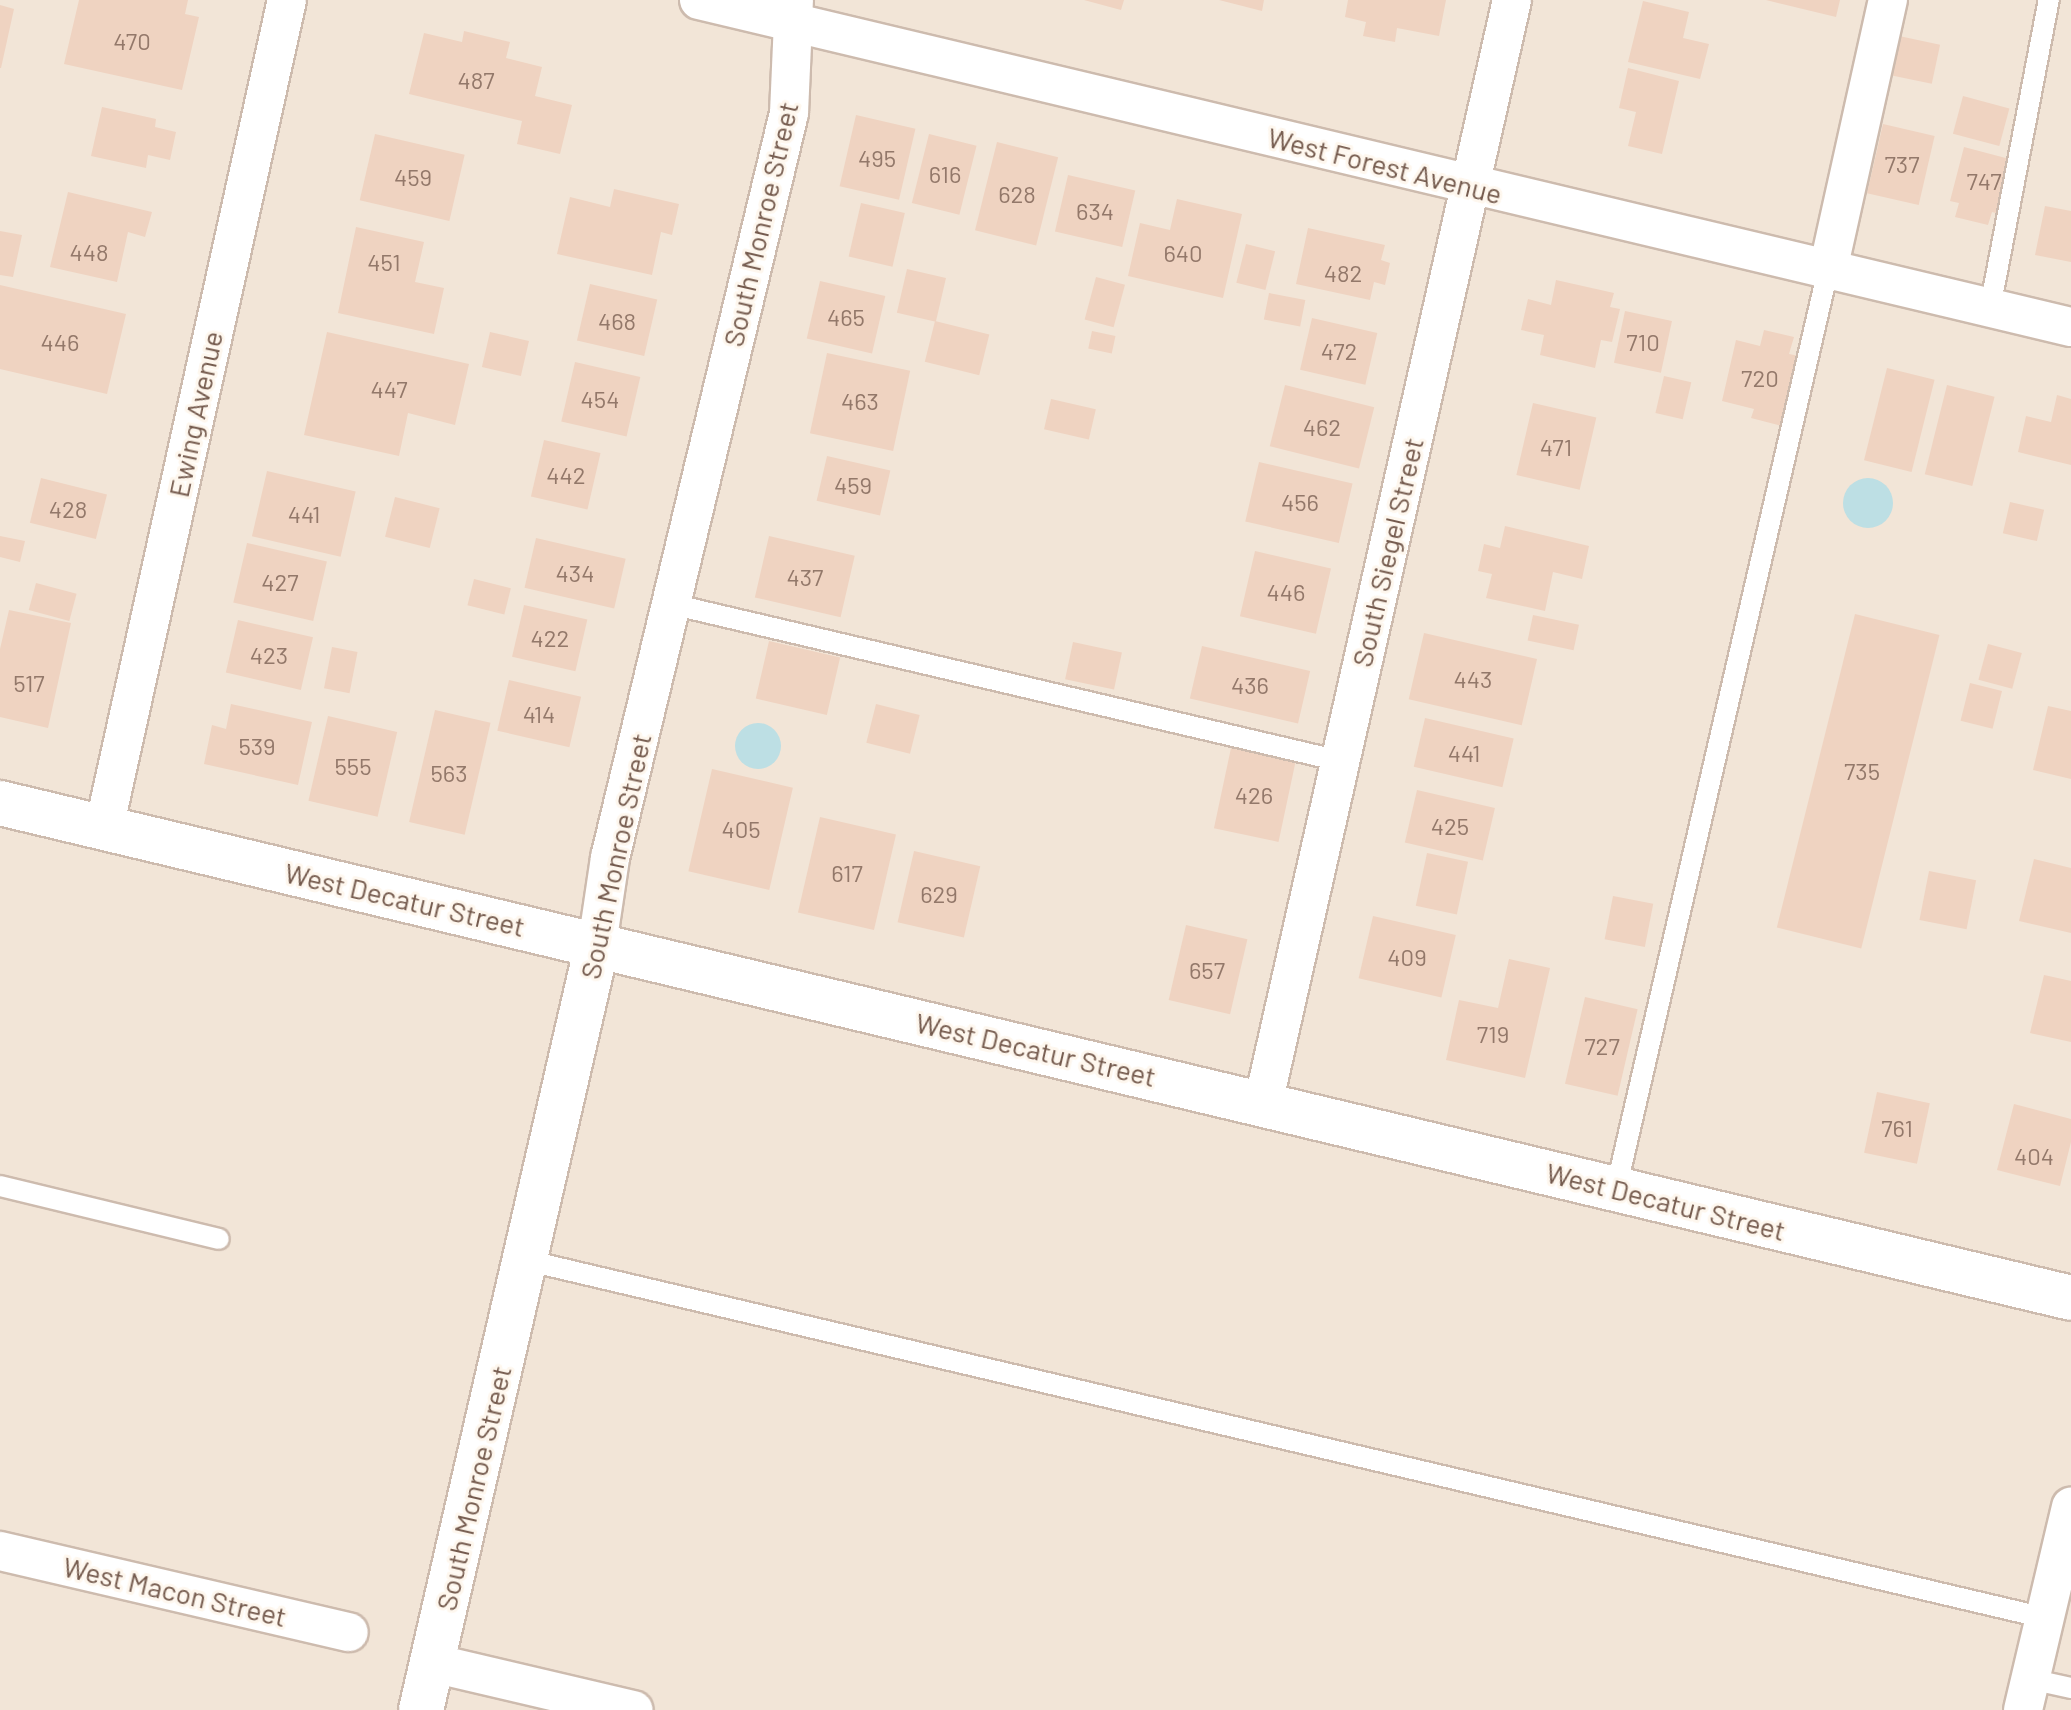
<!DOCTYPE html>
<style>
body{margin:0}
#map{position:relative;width:2071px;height:1710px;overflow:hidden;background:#fbf3e8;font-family:Barlow,sans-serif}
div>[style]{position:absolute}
.residential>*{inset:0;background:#f2e5d7;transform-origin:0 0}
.water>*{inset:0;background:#bddfe4}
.round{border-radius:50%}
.building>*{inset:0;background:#efd3c1;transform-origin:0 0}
.roads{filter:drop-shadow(2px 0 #cdbbae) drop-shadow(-2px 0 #cdbbae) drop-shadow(0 2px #cdbbae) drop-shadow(0 -2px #cdbbae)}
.service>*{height:20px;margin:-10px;padding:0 10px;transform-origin:10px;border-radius:10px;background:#fff}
.minor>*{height:38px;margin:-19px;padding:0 19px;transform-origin:19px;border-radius:19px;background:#fff}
.tertiary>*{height:44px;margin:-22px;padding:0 22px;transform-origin:22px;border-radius:22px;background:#fff}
span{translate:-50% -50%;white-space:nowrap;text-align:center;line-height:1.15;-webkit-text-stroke:6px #fef7ee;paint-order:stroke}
.number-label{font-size:24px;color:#93786a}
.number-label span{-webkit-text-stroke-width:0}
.street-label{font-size:28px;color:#745a4d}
</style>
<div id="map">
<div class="residential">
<i style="left:0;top:0;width:2071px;height:1710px"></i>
</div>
<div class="water">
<i class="round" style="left:1843px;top:478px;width:50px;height:50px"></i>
<i class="round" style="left:735px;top:723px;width:46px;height:46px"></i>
</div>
<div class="building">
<i style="clip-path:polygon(79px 0,188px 0,185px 14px,199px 17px,182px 90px,64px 64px)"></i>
<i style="clip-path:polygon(1084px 0,1124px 0,1121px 10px)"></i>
<i style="clip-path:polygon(1219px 0,1264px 0,1262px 11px)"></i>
<i style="clip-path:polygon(1348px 0,1446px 0,1439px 36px,1397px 28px,1395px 42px,1363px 36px,1366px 22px,1345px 17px)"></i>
<i style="clip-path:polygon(1766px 0,1840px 0,1836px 17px)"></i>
<i style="clip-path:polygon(1643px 1px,1689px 12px,1683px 38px,1709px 44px,1700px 79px,1628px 62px)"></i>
<i style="clip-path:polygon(0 5px,14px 9px,1px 68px,0 68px)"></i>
<i style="clip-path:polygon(464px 31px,510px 42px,506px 58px,542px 67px,535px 96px,572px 105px,560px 154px,517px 144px,522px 121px,409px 94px,424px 33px,462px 42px)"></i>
<i style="left:1899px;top:36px;width:42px;height:40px;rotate:12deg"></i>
<i style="clip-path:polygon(1628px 68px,1679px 81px,1662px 154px,1628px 146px,1636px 112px,1619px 108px)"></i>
<i style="left:1963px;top:96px;width:48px;height:39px;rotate:15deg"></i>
<i style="clip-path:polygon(102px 107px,156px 119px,155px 127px,176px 132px,170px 160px,148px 155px,146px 168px,91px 156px)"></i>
<i style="left:856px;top:115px;width:61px;height:73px;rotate:13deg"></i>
<i style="left:1883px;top:124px;width:53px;height:71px;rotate:13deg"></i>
<i style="left:375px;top:134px;width:92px;height:68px;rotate:13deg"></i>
<i style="left:929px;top:134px;width:49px;height:71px;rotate:14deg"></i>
<i style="left:997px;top:142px;width:63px;height:91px;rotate:14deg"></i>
<i style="clip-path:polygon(1964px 147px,2017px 161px,2003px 215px,1992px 212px,1988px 225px,1955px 217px,1959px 203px,1950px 201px)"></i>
<i style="left:1068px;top:175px;width:69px;height:58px;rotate:13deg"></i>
<i style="clip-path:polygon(614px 189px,679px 204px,672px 235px,661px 232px,652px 275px,557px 254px,570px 197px,610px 207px)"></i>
<i style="clip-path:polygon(68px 192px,152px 212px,145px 237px,128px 232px,117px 282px,50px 267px)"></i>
<i style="clip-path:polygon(1177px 199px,1242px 214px,1223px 298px,1128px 276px,1140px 223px,1170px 230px)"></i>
<i style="left:861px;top:203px;width:45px;height:55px;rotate:13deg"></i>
<i style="clip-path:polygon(2045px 206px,2071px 211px,2071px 262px,2035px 255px)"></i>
<i style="clip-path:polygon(356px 227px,424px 242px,415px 282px,444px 288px,434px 334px,338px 313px)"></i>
<i style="clip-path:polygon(1308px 228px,1385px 245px,1381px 260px,1390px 263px,1385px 285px,1374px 282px,1370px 300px,1296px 284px)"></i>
<i style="clip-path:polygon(0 231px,22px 235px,13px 277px,0 275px)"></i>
<i style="left:1246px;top:244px;width:30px;height:40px;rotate:14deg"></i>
<i style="left:907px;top:269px;width:40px;height:45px;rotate:13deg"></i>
<i style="left:1096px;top:277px;width:30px;height:44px;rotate:15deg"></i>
<i style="clip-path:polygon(1556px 280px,1614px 293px,1610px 307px,1620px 309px,1612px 342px,1601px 340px,1595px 368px,1540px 355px,1544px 335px,1521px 330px,1528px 299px,1551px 305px)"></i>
<i style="left:820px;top:281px;width:67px;height:59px;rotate:13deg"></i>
<i style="left:590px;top:284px;width:69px;height:58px;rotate:13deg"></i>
<i style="clip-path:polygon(0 285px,126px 314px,107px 394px,0 369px)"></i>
<i style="left:1269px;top:293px;width:37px;height:27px;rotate:11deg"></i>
<i style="left:1625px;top:311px;width:48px;height:53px;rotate:12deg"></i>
<i style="left:1312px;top:318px;width:67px;height:53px;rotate:13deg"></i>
<i style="left:935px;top:321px;width:56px;height:42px;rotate:14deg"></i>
<i style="clip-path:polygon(1764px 330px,1794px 337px,1789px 354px,1799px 356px,1782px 426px,1751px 418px,1754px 409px,1722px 401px,1736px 340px,1760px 346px)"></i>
<i style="left:1092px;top:331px;width:24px;height:18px;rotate:12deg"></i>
<i style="clip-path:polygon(327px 332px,469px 364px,455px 425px,408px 413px,399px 456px,304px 435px)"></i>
<i style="left:490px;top:332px;width:40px;height:36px;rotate:13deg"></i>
<i style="left:827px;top:353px;width:85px;height:82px;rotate:12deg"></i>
<i style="left:575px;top:362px;width:67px;height:61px;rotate:13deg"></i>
<i style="left:1887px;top:368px;width:49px;height:95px;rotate:14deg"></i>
<i style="left:1664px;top:376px;width:28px;height:38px;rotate:13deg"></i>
<i style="left:1285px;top:385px;width:92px;height:63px;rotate:14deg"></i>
<i style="left:1947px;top:385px;width:49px;height:92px;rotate:14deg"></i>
<i style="clip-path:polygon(2057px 395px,2071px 399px,2071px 465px,2018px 452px,2026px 416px,2051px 422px)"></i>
<i style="left:1051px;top:399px;width:46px;height:31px;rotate:13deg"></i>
<i style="left:1533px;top:403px;width:65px;height:74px;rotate:13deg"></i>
<i style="left:544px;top:440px;width:58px;height:58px;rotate:13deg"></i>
<i style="left:827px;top:456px;width:65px;height:46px;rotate:13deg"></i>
<i style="left:1259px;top:462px;width:96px;height:61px;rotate:13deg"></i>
<i style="left:267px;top:471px;width:91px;height:67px;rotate:13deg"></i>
<i style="left:41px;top:478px;width:68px;height:46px;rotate:14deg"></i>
<i style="left:395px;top:497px;width:46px;height:41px;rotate:14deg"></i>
<i style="left:2010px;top:502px;width:35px;height:32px;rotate:13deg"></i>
<i style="clip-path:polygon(1505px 526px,1589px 546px,1582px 579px,1553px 572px,1545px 611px,1486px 598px,1492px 574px,1478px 571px,1484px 544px,1500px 548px)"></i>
<i style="clip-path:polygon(0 536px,25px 541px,20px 562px,0 557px)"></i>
<i style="left:769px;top:536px;width:88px;height:63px;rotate:13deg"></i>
<i style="left:536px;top:538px;width:92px;height:51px;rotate:13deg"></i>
<i style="left:247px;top:543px;width:82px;height:61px;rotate:13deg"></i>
<i style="left:1255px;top:551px;width:78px;height:67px;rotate:13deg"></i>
<i style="left:474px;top:579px;width:38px;height:27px;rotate:14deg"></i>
<i style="left:36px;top:583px;width:42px;height:28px;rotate:15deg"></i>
<i style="left:524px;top:605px;width:65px;height:53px;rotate:13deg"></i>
<i style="clip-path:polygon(9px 610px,71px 623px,48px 728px,0 717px,0 649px)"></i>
<i style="left:1855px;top:614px;width:87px;height:323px;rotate:14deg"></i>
<i style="left:1533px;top:615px;width:47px;height:26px;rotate:12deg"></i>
<i style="left:238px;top:620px;width:77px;height:54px;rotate:13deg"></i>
<i style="left:1424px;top:633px;width:116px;height:68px;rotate:13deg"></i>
<i style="left:769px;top:641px;width:73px;height:59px;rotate:13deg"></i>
<i style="left:1073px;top:642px;width:50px;height:38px;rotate:12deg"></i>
<i style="left:1988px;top:644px;width:35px;height:37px;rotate:15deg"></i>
<i style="left:1202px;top:646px;width:111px;height:54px;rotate:13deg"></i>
<i style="left:332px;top:647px;width:26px;height:42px;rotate:11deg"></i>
<i style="left:509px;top:680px;width:74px;height:52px;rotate:13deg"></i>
<i style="left:1970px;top:683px;width:33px;height:39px;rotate:14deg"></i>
<i style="clip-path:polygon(231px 704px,312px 722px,298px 785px,204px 764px,212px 725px,226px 729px)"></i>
<i style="left:876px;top:704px;width:45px;height:40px;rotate:14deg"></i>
<i style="clip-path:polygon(2048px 706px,2071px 711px,2071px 779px,2033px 770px)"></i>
<i style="left:435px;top:710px;width:57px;height:115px;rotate:13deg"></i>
<i style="left:328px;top:716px;width:71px;height:87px;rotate:13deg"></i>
<i style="left:1425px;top:718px;width:91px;height:50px;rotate:13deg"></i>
<i style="left:1231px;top:748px;width:66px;height:82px;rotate:12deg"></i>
<i style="left:712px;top:769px;width:83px;height:105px;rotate:13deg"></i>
<i style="left:1417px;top:790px;width:80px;height:54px;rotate:13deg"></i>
<i style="left:820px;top:817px;width:78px;height:98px;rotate:13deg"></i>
<i style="left:914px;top:851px;width:68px;height:73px;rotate:13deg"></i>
<i style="left:1427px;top:853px;width:42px;height:54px;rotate:12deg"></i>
<i style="clip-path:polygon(2034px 859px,2071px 868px,2071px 933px,2019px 921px)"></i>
<i style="left:1929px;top:871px;width:48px;height:50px;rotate:11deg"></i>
<i style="left:1613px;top:896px;width:41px;height:44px;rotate:11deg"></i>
<i style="left:1373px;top:916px;width:85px;height:64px;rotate:13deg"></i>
<i style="left:1186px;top:925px;width:63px;height:77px;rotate:13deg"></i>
<i style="clip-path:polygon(1509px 959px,1550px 968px,1525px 1078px,1446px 1060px,1459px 1000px,1498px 1008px)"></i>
<i style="clip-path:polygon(2044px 975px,2071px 981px,2071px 1042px,2030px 1033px)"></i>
<i style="left:1585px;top:997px;width:54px;height:89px;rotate:13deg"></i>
<i style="left:1877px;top:1092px;width:54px;height:62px;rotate:12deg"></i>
<i style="clip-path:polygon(2014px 1104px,2071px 1119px,2071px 1142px,2060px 1186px,1997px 1170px)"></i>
</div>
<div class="roads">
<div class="service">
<i style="left:1990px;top:308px;width:314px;rotate:-79.2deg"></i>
<i style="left:671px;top:604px;width:687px;rotate:13.21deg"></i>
<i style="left:0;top:1186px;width:225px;rotate:13.6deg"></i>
<i style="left:1616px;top:1189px;width:943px;rotate:-77.01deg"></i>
<i style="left:525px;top:1260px;width:1562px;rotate:13.25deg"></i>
<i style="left:2030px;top:1679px;width:42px;rotate:12.4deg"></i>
</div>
<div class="minor">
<i style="left:699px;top:0;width:1410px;rotate:13.41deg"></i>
<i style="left:1828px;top:270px;width:277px;rotate:-77.5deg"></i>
<i style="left:104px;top:828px;width:848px;rotate:-77.54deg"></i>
<i style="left:597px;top:945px;width:88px;rotate:-81.5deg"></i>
<i style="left:610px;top:858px;width:766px;rotate:-76.49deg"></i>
<i style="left:789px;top:113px;width:113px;rotate:-87.5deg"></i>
<i style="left:1263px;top:1104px;width:1132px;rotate:-77.29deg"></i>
<i style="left:0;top:1551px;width:358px;rotate:13.1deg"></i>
<i style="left:433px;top:1663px;width:206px;rotate:13.2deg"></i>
<i style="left:2023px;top:1710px;width:209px;rotate:-76.7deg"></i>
</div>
<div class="tertiary">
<i style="left:0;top:803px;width:2129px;rotate:13.44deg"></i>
<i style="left:421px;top:1710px;width:785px;rotate:-77.04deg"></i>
</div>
</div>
<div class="number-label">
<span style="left:132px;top:41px">470</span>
<span style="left:476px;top:80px">487</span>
<span style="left:877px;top:158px">495</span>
<span style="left:1902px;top:164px">737</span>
<span style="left:945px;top:174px">616</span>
<span style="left:413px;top:177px">459</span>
<span style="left:1984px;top:181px">747</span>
<span style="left:1017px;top:194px">628</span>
<span style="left:1095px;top:211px">634</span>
<span style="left:89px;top:252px">448</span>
<span style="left:1183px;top:253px">640</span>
<span style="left:384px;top:262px">451</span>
<span style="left:1343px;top:273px">482</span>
<span style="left:846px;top:317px">465</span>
<span style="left:617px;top:321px">468</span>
<span style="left:60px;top:342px">446</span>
<span style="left:1643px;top:342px">710</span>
<span style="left:1339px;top:351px">472</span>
<span style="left:1760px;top:378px">720</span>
<span style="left:389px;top:389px">447</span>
<span style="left:600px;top:399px">454</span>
<span style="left:860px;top:401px">463</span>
<span style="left:1322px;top:427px">462</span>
<span style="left:1556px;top:447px">471</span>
<span style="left:566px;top:475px">442</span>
<span style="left:853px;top:485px">459</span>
<span style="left:1300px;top:502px">456</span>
<span style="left:68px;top:509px">428</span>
<span style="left:304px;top:514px">441</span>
<span style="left:575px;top:573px">434</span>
<span style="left:805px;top:577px">437</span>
<span style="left:280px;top:582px">427</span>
<span style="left:1286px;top:592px">446</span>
<span style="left:550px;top:638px">422</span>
<span style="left:269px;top:655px">423</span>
<span style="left:1473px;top:679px">443</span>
<span style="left:29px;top:683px">517</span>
<span style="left:1250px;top:685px">436</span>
<span style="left:539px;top:714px">414</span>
<span style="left:257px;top:746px">539</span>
<span style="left:1464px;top:753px">441</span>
<span style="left:353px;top:766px">555</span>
<span style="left:1862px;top:771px">735</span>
<span style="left:449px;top:773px">563</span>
<span style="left:1254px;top:795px">426</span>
<span style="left:1450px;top:826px">425</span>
<span style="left:741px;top:829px">405</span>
<span style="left:847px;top:873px">617</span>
<span style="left:939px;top:894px">629</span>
<span style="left:1407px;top:957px">409</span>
<span style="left:1207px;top:970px">657</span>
<span style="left:1493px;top:1034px">719</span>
<span style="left:1602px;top:1046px">727</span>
<span style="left:1897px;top:1128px">761</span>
<span style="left:2034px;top:1156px">404</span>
</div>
<div class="street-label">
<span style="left:1385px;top:165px;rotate:14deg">West Forest Avenue</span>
<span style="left:760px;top:224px;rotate:-77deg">South Monroe Street</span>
<span style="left:195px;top:414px;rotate:-78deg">Ewing Avenue</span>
<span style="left:1387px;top:552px;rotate:-77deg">South Siegel Street</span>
<span style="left:615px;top:856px;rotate:-78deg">South Monroe Street</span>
<span style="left:405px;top:899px;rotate:13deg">West Decatur Street</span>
<span style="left:1036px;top:1049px;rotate:13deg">West Decatur Street</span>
<span style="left:1666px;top:1201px;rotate:14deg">West Decatur Street</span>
<span style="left:473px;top:1488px;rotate:-77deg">South Monroe Street</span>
<span style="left:175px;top:1591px;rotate:13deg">West Macon Street</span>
</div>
</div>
